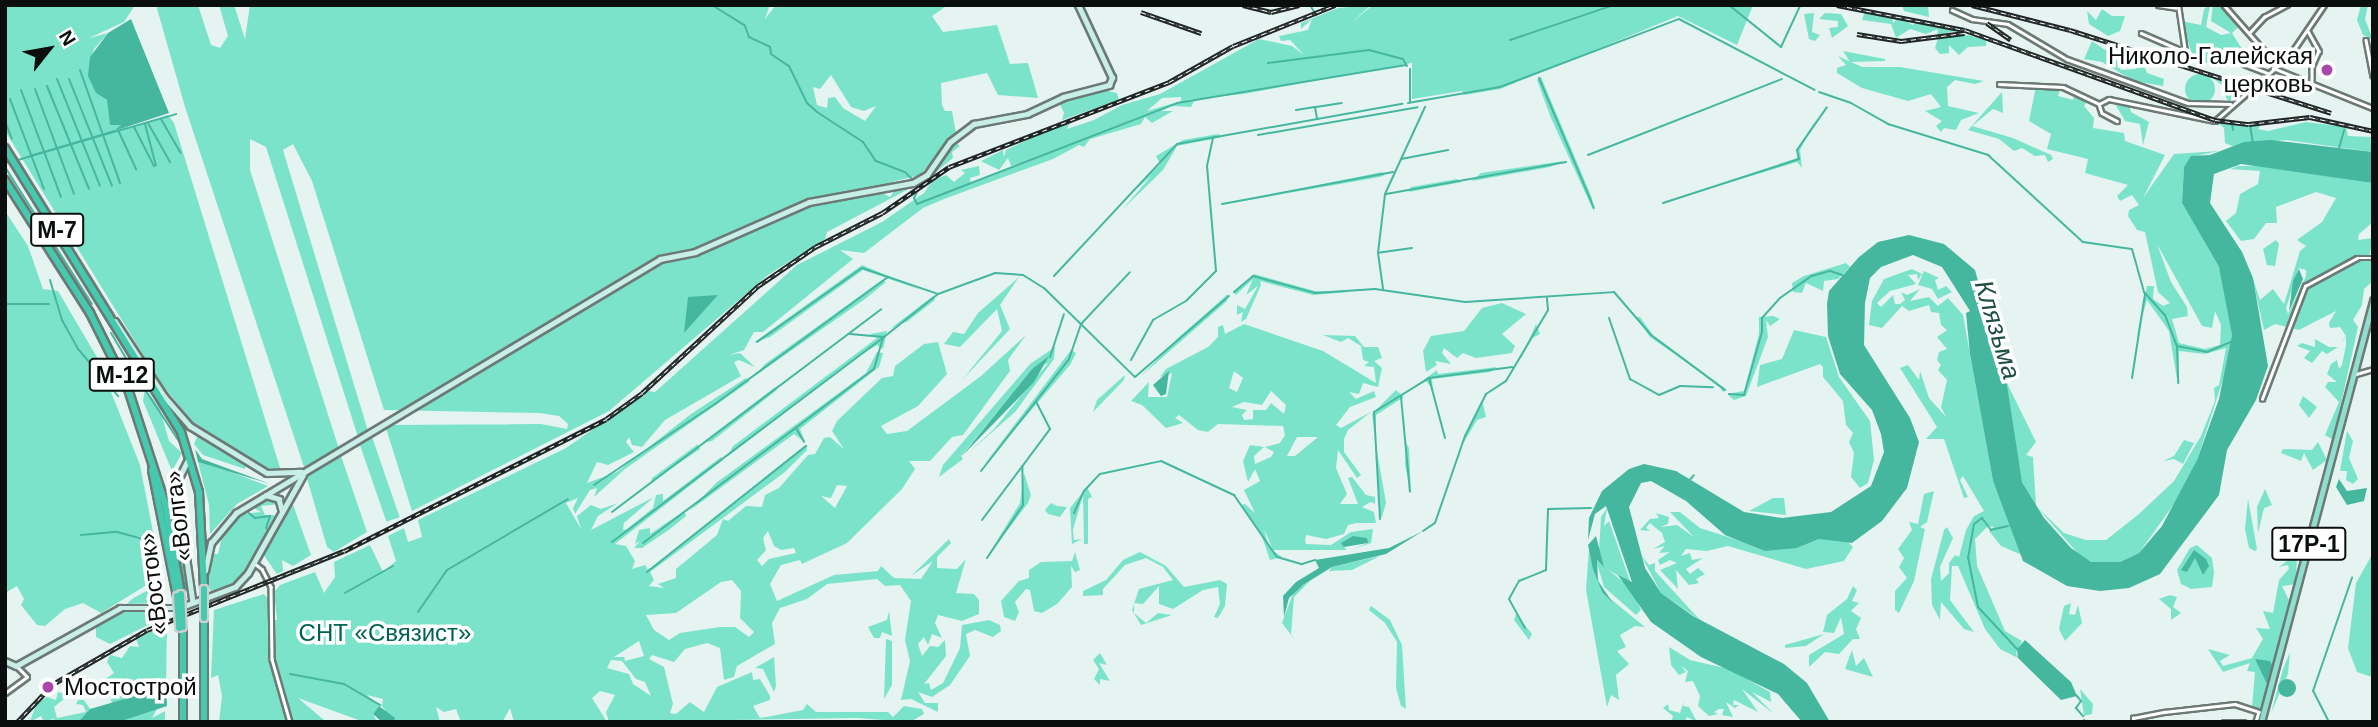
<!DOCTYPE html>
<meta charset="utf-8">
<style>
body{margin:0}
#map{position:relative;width:2378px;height:727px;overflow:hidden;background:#e5f4f0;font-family:Arial,sans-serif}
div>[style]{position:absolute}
.green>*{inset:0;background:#7ce3cb;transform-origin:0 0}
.round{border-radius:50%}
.water>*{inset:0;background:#46b79f}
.stream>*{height:2px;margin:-1px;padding:0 1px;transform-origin:1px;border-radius:1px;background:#46b79f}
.roads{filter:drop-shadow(2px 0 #6c7975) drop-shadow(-2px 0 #6c7975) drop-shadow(0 2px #6c7975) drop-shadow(0 -2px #6c7975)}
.street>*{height:2.5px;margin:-1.25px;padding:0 1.25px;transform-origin:1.25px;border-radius:1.25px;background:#fff}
.secondary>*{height:4.5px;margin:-2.25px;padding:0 2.25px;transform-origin:2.25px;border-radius:2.25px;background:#c7efe7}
.primary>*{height:5px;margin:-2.5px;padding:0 2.5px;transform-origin:2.5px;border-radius:2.5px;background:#8fdfcf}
.highway>*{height:6px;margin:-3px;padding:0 3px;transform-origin:3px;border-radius:3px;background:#45caaf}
.rail>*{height:4.5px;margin-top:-2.25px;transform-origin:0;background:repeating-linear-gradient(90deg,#fff 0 5px,#202625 0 10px);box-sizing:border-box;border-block:2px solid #202625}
.bridges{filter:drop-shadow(2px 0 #cecfcf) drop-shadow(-2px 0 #cecfcf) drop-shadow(0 2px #cecfcf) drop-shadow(0 -2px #cecfcf)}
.highway-bridge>*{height:6px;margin:-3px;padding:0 3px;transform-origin:3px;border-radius:3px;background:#45caaf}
.dots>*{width:19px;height:19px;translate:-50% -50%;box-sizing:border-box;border:4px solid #fff;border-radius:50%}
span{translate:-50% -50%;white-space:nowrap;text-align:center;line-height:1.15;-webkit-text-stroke:7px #fff;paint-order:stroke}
.shield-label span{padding:2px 5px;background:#fff;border:2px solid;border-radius:5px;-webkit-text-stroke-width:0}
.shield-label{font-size:23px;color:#0a0f0e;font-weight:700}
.poi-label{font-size:24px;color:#0a0f0e}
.right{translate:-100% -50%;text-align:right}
.left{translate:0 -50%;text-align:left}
.street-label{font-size:24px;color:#0a0f0e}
.park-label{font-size:24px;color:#006252}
.water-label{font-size:26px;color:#205045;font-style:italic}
.frame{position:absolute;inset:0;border:7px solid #0a0f0e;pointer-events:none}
.north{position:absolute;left:14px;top:14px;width:70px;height:70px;-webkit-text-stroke:5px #fff;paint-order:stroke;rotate:59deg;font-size:19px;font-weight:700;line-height:28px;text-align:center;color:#0a0f0e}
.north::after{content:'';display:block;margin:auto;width:24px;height:32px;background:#0a0f0e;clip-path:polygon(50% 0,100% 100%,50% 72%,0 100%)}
</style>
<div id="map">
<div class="green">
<i style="clip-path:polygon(5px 5px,135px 5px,124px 22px,89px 38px,108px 33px,94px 49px,89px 67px,96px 93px,107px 100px,112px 121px,137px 122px,117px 131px,168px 115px,174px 123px,281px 471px,267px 471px,194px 423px,162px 385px,5px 131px)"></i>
<i style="clip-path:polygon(evenodd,156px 5px,198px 5px,211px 45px,220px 48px,228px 36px,219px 5px,234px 5px,245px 39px,250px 5px,770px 5px,765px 19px,776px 5px,948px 5px,932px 16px,943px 32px,997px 25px,1010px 64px,1028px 63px,1038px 98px,998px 95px,987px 73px,941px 83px,942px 105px,945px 111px,952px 111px,956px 133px,920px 175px,892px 182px,878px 191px,890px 197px,894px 191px,907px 190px,827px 232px,825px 239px,768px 275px,609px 411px,412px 511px,385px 425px,541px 424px,567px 429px,568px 424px,559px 416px,540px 413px,384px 410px,312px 181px,293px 144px,283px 150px,368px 431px,358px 437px,266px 147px,250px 139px,250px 170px,339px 449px,304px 467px,185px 107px,156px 5px,831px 75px,851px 107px,864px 111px,876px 106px,865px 121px,843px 108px,835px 97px,828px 98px,827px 108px,817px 105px,813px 87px,820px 89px,831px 75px)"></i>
<i style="clip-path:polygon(evenodd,1371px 5px,1351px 23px,1373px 5px,1753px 5px,1737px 45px,1678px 16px,1500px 89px,1464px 95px,1462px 91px,1412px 99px,1412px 63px,1243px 94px,1186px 100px,1194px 101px,1191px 107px,1172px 106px,1161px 111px,1173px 111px,1152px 123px,1145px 117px,1141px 124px,1090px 139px,1084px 147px,1079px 145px,1053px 159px,944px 199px,923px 208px,864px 253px,840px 250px,853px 259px,763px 332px,754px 332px,744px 350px,729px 355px,740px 353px,755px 367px,739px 360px,734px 362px,741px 376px,665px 420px,642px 447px,632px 445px,629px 437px,626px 442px,634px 452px,608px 465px,597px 462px,587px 483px,617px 472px,691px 414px,746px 378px,750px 381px,625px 469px,594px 497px,597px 488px,590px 490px,575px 514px,573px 508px,578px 498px,566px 503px,581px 529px,577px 516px,591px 505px,601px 509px,618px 503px,598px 516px,591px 530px,654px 497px,624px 523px,623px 530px,627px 529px,653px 508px,656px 495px,663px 494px,663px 501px,721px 457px,723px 460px,615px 544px,626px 546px,635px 561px,632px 569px,645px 565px,648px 570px,806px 445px,807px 450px,785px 472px,650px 572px,654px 580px,649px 586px,664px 588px,658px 584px,676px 578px,676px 569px,717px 535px,723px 519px,728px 521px,746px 506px,762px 507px,765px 495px,779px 488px,808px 455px,815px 454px,824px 438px,830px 437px,844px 449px,832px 431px,837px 421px,882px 378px,893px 376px,895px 366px,924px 344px,938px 342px,947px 374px,918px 406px,881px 426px,887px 434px,907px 431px,981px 376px,1026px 335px,1008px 360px,1010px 371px,963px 435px,952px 437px,930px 461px,909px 461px,915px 469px,902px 489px,847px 543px,802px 564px,800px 560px,781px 565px,770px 584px,777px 601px,834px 575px,878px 571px,881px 566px,894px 578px,921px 579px,933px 561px,911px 576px,949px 539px,951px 543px,937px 557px,937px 568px,957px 569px,966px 559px,956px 593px,974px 594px,979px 600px,979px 614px,962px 621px,938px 615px,935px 623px,942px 638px,932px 634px,928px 645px,924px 637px,918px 644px,922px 656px,930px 646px,938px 647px,945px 640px,946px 656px,924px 684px,929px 683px,931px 690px,943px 683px,960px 648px,962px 625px,989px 620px,1000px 625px,1001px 631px,993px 637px,975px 630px,966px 634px,970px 656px,950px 685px,932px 697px,918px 692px,925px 703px,938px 703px,938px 712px,911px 699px,901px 700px,910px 661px,905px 640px,911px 601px,900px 585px,885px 586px,877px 579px,827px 584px,807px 599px,780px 608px,772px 623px,775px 644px,737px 666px,734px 677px,724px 680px,720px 648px,707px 643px,685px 649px,674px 662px,652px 655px,649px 659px,664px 667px,673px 704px,670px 713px,676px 714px,690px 702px,704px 712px,717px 687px,752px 672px,753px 680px,760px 679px,770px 696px,770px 700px,753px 706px,760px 718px,803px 710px,807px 704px,816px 712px,888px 712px,893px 717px,904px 706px,922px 709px,924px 714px,910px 722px,858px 718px,609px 722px,606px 712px,615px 695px,600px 691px,592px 698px,607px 722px,514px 722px,510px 708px,503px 721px,511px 722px,461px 722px,456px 709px,444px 712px,436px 707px,440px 722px,394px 722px,382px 706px,383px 699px,367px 695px,379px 706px,373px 714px,377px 722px,364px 722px,298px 698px,324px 720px,292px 722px,276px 672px,290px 722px,219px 722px,222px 696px,218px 675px,211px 678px,214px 610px,264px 594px,270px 601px,271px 620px,277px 620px,274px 592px,280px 585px,315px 572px,324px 593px,335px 577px,334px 562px,370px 545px,383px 572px,396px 561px,388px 536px,404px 528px,408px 542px,422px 537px,418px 520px,566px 448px,648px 391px,655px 392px,797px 265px,882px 222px,924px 193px,932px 181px,946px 175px,954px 182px,965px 173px,961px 170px,979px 166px,980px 175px,970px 178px,971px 184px,1046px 155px,1011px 166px,1008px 158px,999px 170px,981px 161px,1003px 150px,1004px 157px,1006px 150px,1057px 126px,1070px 122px,1067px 129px,1094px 120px,1122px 105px,1160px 94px,1259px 39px,1292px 46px,1304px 55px,1290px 40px,1281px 41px,1279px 36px,1308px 30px,1312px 19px,1301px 29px,1301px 23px,1338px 8px,1371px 5px,1181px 97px,1181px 101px,1147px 111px,1162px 98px,1181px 97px,1371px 5px,837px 485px,847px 486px,835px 508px,821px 496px,831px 498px,837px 485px,1371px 5px,768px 531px,774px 546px,781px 550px,794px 548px,796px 553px,769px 559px,762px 566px,757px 560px,766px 550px,763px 538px,768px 531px,1371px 5px,732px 580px,741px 591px,740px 618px,754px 632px,749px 637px,735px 627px,720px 627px,680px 633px,669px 640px,654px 630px,646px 615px,676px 613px,721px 582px,732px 580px,1371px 5px,639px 641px,644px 656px,625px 661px,624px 657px,614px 657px,639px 641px,1371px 5px,611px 660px,622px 661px,636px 679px,645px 682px,651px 696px,633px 684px,629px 674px,607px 668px,611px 660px)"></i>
<i style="clip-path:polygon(1902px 5px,1928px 5px,1929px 17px,1904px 11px)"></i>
<i style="clip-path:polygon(2210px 5px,2206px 27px,2221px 35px,2231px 33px,2211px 21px,2213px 5px,2226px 5px,2244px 22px,2232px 33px,2244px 52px,2235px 64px,2228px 57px,2222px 68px,2210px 64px,2196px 59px,2191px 51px,2181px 21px,2201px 25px,2204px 9px)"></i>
<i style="clip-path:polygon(2361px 5px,2368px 5px,2365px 19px,2373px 40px,2363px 35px,2357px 20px)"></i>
<i style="clip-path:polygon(2102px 9px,2112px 16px,2125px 16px,2120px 31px,2108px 36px,2089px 24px,2087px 11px,2096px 20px)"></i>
<i style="clip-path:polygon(1865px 11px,1892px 17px,1893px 23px,1899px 17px,1913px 25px,1917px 21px,1961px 30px,1937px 35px,1938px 29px,1926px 34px,1910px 29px,1896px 38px,1891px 24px,1862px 20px)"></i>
<i style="clip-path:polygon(1814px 13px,1812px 32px,1820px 35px,1815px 41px,1809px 39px,1804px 14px)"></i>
<i style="clip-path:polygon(1825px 13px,1841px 14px,1848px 26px,1832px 38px,1829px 28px,1838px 27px,1838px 21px,1819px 19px)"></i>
<i style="clip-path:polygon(1968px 35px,1986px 40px,1986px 46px,1968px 47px,1959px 55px,1949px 45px,1949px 53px,1940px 54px,1935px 48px,1938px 38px)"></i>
<i style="clip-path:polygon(2092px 41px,2105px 50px,2111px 48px,2121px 70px,2136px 69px,2142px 61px,2147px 73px,2164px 79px,2163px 86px,2134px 81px,2102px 62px,2084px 59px)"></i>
<i style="clip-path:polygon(1843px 51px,1885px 59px,1885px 61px,1850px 62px)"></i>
<i style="clip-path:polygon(1838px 56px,1862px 67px,1900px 67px,1984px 81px,1975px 84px,1934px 76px,1955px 80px,1947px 87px,1948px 106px,1979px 113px,1961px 120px,1956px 130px,1944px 128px,1941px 132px,1936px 126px,1942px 121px,1925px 111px,1941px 107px,1931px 94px,1908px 101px,1862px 88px,1837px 73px,1837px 68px,1846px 65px)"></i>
<i class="round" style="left:2185px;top:74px;width:30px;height:30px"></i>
<i style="clip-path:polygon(1541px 77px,1592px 198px,1594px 212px,1551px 118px,1537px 80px)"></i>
<i style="clip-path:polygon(2211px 77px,2239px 87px,2240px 92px,2229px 103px,2225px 95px,2231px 92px)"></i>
<i style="clip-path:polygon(evenodd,2036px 86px,2061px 88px,2058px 96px,2073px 100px,2075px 93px,2089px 99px,2084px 106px,2094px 118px,2093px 128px,2124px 133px,2125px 141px,2165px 155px,2143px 198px,2174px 154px,2219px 151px,2191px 157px,2184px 167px,2182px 203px,2219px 267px,2225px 287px,2232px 335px,2228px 364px,2197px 460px,2181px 494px,2139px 553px,2120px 562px,2091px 562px,2081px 557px,2037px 507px,2064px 533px,2086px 540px,2106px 540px,2139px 514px,2174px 481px,2201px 436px,2215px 401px,2214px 388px,2219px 385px,2226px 348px,2205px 354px,2179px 351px,2178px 385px,2169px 331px,2147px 300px,2136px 339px,2147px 286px,2154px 286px,2153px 299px,2163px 306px,2170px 303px,2158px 292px,2145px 232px,2137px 230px,2128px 216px,2129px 210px,2139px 205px,2132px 195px,2120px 201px,2117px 196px,2128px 185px,2085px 173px,2088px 159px,2047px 149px,2051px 134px,2029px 121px,2036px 86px,2157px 244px,2202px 326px,2212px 328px,2215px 311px,2221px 325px,2220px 345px,2205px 349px,2179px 343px,2172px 319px,2188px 316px,2187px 307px,2171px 282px,2157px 244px)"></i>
<i style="clip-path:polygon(1104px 90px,1117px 93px,1119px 100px,1062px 120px,1064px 113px,1058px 100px)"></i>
<i style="clip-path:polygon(2002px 92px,2003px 113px,1993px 109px,1972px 126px,2013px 138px,2051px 155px,2053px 159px,2048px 162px,2045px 155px,2035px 156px,2022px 148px,2014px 151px,1999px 139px,1968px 130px)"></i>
<i style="clip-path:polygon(2114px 102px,2129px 105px,2131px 112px,2149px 122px,2143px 145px,2140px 124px,2125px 121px)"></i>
<i style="clip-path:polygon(1817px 118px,1800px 150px,1802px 168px,1797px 162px,1661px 203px,1797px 158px,1797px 149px)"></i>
<i style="clip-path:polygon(2217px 122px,2260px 126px,2258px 129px,2268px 131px,2306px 122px,2346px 127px,2348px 136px,2373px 137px,2373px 152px,2286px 140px,2232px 146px,2225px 143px,2224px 128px)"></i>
<i style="clip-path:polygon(1218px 134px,1222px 137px,1177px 146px,1163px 170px,1122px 210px,1151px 176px,1120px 203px,1160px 164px,1156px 156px,1183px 140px)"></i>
<i style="clip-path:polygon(955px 142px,960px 146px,952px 152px,953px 158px,932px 175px)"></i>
<i style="clip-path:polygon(1564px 161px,1550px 167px,1472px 181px,1481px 173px)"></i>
<i style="clip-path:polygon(evenodd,2238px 166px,2271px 166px,2373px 183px,2373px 222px,2359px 234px,2358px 240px,2373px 238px,2369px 258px,2373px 259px,2373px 281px,2364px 289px,2362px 305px,2353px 320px,2358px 327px,2333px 440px,2325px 435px,2339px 402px,2325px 387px,2328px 382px,2337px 382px,2327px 374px,2331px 364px,2337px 360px,2339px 369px,2342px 365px,2346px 345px,2346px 337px,2341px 343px,2346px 336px,2340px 327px,2330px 328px,2329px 323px,2336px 311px,2299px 330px,2275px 324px,2264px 330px,2252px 276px,2260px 300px,2273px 289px,2284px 304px,2300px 251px,2306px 246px,2297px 240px,2322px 222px,2336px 198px,2316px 192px,2276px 207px,2277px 223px,2266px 223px,2254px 239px,2241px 241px,2226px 221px,2236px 213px,2240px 194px,2258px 184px,2260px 171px,2230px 169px,2238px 166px,2299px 268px,2306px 270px,2306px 276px,2288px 314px,2286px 308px,2299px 268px)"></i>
<i style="clip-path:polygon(1382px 172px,1385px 175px,1380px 177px,1220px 205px)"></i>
<i style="clip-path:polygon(1457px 179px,1462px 182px,1409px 192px,1411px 187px)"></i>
<i style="clip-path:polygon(5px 211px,28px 246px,43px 289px,58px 291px,98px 359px,140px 465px,155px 542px,158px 578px,101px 613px,83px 603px,65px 609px,45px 626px,37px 625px,21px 605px,24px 599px,17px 586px,5px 593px)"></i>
<i style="clip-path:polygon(2276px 240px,2279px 244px,2275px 266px,2267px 265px,2263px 249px)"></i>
<i style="clip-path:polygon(1846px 263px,1850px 267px,1838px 279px,1824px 281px,1823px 291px,1806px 283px,1802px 293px,1793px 292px,1792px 283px,1804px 276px)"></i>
<i style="clip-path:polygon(862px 265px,921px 290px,863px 270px,770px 337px,753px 343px)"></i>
<i style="clip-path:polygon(1912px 269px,1922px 274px,1918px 280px,1917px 274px,1908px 275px,1916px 284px,1890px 291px,1877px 303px,1881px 307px,1893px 295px,1895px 304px,1900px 304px,1905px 300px,1901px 292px,1907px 295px,1920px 289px,1910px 301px,1929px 297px,1938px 306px,1948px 298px,1963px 315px,1993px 481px,2022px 555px,2001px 546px,1989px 531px,1994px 527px,1988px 526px,1975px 539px,1977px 566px,2005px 631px,2022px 641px,2016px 653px,2018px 658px,2000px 649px,1985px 629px,1958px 566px,1952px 566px,1950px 600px,1974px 632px,1964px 629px,1941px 602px,1940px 620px,1932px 605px,1931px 579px,1944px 530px,1947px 527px,1953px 538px,1940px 567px,1941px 581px,1949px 573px,1949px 563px,1955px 555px,1959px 557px,1966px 530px,1974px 516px,1984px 511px,1963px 476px,1960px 480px,1968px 497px,1964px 498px,1944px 439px,1926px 439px,1937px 427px,1900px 368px,1908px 365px,1919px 380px,1920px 371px,1929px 398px,1946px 417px,1941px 407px,1947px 380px,1938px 370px,1941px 365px,1937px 360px,1939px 352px,1947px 349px,1937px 337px,1947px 330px,1941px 325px,1939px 313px,1931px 312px,1929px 305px,1909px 311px,1902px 306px,1882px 328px,1869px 325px,1872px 301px,1884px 279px)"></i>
<i style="clip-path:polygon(1924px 271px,1939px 278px,1935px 280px,1938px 290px,1946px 286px,1952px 292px,1938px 299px,1932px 289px,1918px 285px)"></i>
<i style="clip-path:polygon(1254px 274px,1315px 291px,1350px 292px,1313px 295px,1260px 281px,1261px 285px,1246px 319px,1241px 322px,1243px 312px,1237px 315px,1237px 305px,1245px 309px,1258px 286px,1246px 295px,1253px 279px,1236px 295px,1233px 292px)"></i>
<i style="clip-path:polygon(1019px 277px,1000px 305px,1010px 329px,962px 380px,1002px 331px,997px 309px,960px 347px,944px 344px,953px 332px,964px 334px,978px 313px)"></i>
<i style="clip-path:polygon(882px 280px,886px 282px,865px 299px,755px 376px,765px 364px)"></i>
<i style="clip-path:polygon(1228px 294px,1227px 301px,1141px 376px,1178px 338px)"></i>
<i style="clip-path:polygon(933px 296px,935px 300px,908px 321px,890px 329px)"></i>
<i style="clip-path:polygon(1502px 303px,1526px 314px,1502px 334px,1515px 346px,1512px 353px,1476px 358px,1463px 353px,1457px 358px,1444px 348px,1442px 353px,1451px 364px,1435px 361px,1437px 365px,1426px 372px,1423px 351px,1431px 336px,1464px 331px,1482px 308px)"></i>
<i style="clip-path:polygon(1773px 316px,1780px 319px,1770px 326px,1766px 320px,1768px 337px,1746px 396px,1734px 400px,1727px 394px,1744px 391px,1759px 334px,1759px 317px)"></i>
<i style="clip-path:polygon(1636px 317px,1640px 317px,1653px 335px,1727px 390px,1723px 392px,1718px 384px,1650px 337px)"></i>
<i style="clip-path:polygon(evenodd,1244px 324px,1323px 351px,1376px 383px,1374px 367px,1364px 366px,1369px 362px,1363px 360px,1361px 346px,1348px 338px,1341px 342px,1323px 335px,1355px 336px,1364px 347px,1378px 347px,1382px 358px,1374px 361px,1382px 368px,1378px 387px,1363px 383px,1359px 394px,1349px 392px,1356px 399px,1374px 391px,1376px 397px,1350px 407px,1336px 425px,1341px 428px,1371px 412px,1348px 430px,1344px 439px,1344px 452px,1361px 475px,1357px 478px,1338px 450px,1336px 468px,1347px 494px,1340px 504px,1358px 504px,1348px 478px,1352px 477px,1366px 495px,1375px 497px,1375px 504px,1371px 502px,1362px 507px,1374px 512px,1376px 523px,1356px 523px,1348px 525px,1344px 534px,1326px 539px,1306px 535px,1305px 540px,1306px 544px,1331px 545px,1351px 532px,1373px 529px,1371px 543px,1350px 550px,1368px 543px,1352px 538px,1344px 547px,1347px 550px,1273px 550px,1264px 529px,1268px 545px,1272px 550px,1282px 557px,1270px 560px,1260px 531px,1241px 505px,1245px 504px,1255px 513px,1244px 490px,1260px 481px,1255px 469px,1248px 482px,1243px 461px,1250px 445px,1264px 447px,1254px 456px,1255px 464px,1271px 457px,1274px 452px,1265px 447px,1280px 443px,1285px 435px,1283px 426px,1218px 424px,1208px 432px,1198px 430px,1179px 415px,1175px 418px,1183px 423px,1166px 428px,1142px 405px,1131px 401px,1149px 382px,1148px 397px,1167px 397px,1172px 373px,1160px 377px,1166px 369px,1208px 347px,1218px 337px,1218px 327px,1223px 325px,1225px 334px,1244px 324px,1234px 371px,1243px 378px,1237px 392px,1229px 388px,1234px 371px,1244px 324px,1271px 391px,1286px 405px,1284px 414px,1271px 403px,1266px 410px,1253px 410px,1253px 419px,1244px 420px,1242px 415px,1247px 410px,1232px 407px,1244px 402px,1262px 405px,1271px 391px,1244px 324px,1297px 437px,1318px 437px,1295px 456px,1287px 456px,1297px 437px)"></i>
<i style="clip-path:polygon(1536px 324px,1540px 334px,1532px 338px,1520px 360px)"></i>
<i style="clip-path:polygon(1794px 330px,1826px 337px,1839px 377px,1870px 421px,1874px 460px,1868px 483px,1860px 488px,1851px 477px,1854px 453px,1849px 442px,1853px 433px,1846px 425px,1843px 401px,1823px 377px,1823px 367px,1820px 364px,1757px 387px,1760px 365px,1782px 359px)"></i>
<i style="clip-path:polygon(887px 331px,883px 349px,877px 345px,857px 357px,727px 457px,733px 446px,877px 338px,870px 334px)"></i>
<i style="clip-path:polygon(2315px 339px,2329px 347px,2338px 347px,2327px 354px,2322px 351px,2312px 363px,2304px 358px,2310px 351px,2297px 346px,2302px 343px,2315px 347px)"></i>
<i style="clip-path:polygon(1055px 347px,1054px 359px,1015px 412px,966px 455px,994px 429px,1048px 363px,1032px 369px,961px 456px,963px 459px,939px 477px,943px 465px,1030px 364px)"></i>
<i style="clip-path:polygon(1071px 350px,1076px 353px,1070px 365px,984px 465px)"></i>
<i style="clip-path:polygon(877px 352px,883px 353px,879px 367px,800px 429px,805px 442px,794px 434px,689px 511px,716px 483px,866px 373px)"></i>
<i style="clip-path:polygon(1497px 367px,1491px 372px,1432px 379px,1433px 390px,1426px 381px,1414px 387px,1437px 370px,1438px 374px)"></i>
<i style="clip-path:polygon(1125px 375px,1124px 380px,1093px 412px,1097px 400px)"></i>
<i style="clip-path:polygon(2003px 375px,2036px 442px,2026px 455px,2033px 457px,2036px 505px,2022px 482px)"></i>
<i style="clip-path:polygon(775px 387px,777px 390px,712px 441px,702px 443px)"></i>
<i style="clip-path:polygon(145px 388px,160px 409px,169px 441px,182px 453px,172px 471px,143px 401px)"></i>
<i style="clip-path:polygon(1396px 390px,1404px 397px,1376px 415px,1375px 438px,1372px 414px)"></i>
<i style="clip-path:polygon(2303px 396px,2317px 407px,2309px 418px,2299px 405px)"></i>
<i style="clip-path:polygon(1482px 400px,1486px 417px,1477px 420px,1461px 447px)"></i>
<i style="clip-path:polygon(2347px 431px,2353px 441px,2349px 458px,2358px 479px,2353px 484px,2346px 480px,2347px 471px,2340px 471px)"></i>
<i style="left:371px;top:434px;width:88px;height:14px;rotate:71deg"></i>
<i style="clip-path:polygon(198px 435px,246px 465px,245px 469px,203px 455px,194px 444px)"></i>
<i style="clip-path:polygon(2184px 440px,2194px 443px,2183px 464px,2174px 459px,2163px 461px,2174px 456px)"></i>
<i style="clip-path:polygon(2318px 442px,2327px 460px,2313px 470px,2304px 453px,2301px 461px,2281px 453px,2283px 449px,2312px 450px)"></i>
<i style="clip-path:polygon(1406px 443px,1409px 448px,1411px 493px,1405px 464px)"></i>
<i style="clip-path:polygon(698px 444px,700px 449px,651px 482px,652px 478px)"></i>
<i style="clip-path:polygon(1376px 446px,1386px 503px,1382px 517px,1380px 516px)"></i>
<i style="clip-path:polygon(340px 453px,367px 532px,334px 552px,327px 547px,306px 475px)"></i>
<i style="clip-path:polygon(198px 462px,231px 472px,268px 486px,237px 504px,210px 534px,209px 505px)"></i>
<i style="clip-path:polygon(1024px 473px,1031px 495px,1028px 503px,985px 560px,1020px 503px)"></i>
<i style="clip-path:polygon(1087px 487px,1092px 497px,1088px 499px,1088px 544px,1084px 544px,1083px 495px,1073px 530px,1074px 540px,1082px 539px,1072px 544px,1070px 508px)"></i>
<i style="clip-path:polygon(2265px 489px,2272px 505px,2264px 508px,2258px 533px,2257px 507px)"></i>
<i style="clip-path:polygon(1934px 491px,1927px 522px,1920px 527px,1925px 529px,1914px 581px,1899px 613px,1895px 610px,1895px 591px,1907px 578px,1899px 567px,1904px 558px,1898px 549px,1912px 530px,1909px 522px,1918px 524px,1924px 494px)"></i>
<i style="clip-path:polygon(269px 496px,280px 504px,261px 506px,265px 515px,275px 515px,245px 571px,238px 581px,212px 594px,207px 583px,211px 554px,218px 554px,224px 528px,242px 514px,261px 512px,252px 507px)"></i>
<i style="clip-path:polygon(1773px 498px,1784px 498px,1786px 515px,1749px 511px)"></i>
<i style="clip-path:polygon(291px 499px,311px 555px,293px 566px,282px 560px,283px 571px,277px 574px,263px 554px)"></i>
<i style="clip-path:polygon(2248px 499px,2257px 549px,2255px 551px,2249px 548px,2245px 529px)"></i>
<i style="clip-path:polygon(1051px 503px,1057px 506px,1067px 507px,1060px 517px,1048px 514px,1045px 510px)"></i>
<i style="clip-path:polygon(1607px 508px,1604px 526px,1609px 521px,1631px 584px,1604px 567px,1599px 551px,1601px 517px)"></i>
<i style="clip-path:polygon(684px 511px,686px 516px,670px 529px,642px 548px,634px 548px,640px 541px,635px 544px,639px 530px,650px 528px,650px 534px)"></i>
<i style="clip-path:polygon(1670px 512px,1680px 512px,1700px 528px,1747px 543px,1797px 548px,1819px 539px,1844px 538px,1853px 547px,1844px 561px,1806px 569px,1728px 546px,1707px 551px,1686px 549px,1681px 556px,1690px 553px,1692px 560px,1703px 558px,1686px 569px,1690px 574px,1698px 568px,1705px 574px,1696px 579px,1699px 583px,1689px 585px,1676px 570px,1678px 589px,1660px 570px,1677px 563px,1670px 560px,1660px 565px,1658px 560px,1670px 552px,1659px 553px,1665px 546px,1653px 549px,1665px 542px,1662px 533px,1650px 523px,1646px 528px,1650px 531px,1640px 530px,1650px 519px,1659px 518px,1656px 513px,1669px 517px,1668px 524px,1660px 527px,1677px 525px,1694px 537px)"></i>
<i style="clip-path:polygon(2197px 545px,2212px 558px,2214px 573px,2212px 587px,2191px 589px,2181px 584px,2177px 570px,2190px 548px)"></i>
<i style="clip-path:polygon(1589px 549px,1602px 592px,1645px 627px,1635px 626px,1620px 635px,1626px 647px,1617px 651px,1629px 664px,1616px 675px,1619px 700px,1611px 695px,1607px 707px,1586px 590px)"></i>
<i style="clip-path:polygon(2297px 551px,2296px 584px,2282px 586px,2289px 600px,2263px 710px,2252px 707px,2255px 672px,2247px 671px,2250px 663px,2223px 672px,2208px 649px,2230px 655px,2220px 661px,2223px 666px,2252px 658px,2263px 639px,2256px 628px,2270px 629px,2263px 611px,2273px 613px,2279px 580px,2289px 569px,2288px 565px,2279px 567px,2287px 561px,2280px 554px)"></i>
<i style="clip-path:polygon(1075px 552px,1080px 570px,1075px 572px,1071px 566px,1072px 587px,1057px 604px,1042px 613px,1034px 611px,1030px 590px,1026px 589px,1015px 602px,1019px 612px,1015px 621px,1004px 617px,1001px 601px,1019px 581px,1029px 578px,1029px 570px,1041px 562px,1072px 561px)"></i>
<i style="clip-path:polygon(1140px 552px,1166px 566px,1184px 587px,1220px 580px,1227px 584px,1225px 606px,1218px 618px,1214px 617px,1220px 604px,1218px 587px,1203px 590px,1173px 609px,1159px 604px,1159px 586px,1143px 604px,1134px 603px,1134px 613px,1146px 623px,1158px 613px,1172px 615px,1141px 625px,1132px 610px,1139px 589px,1173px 580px,1163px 567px,1146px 558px,1125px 565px,1103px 589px,1103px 595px,1083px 596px,1083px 591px,1106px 580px,1123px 560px)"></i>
<i style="clip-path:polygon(2373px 553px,2373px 676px,2372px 677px,2357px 672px,2348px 648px,2356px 583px)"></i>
<i style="clip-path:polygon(1641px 555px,1649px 565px,1655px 563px,1655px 571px,1700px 620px,1661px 593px)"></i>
<i style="clip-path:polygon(1380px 556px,1352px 570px,1329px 571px,1332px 567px)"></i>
<i style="clip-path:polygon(1596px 560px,1631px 588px,1641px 610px,1636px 615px,1604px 587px)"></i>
<i style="clip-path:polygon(1310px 581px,1294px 597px,1291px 634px,1295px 640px,1282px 623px,1294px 591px)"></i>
<i style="clip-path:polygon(157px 585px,159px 603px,127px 604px,132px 599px)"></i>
<i style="clip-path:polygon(1853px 586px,1857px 590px,1852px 601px,1859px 603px,1851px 611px,1861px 618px,1856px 629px,1860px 639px,1853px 639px,1839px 654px,1825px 652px,1809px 667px,1809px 655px,1844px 634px,1841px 617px,1834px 633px,1823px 632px,1827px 615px,1847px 599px)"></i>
<i style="clip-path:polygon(2170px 595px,2177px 597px,2173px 607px,2181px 613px,2171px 620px,2171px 609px,2159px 599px)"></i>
<i style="clip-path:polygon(2071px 603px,2069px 614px,2075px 615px,2078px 605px,2082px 623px,2065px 641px,2059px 629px,2064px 606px)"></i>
<i style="clip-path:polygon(1371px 606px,1390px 620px,1402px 645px,1406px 709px,1401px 706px,1396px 688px,1397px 642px,1385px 623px,1369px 610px)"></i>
<i style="clip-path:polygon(130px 610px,162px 613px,162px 618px,110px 644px,96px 637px,96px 623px)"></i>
<i style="clip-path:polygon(889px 611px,892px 636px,882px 632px,880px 638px,874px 638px,868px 627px,887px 620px)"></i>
<i style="clip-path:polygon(1516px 614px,1532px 634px,1529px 640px,1514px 620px)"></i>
<i style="clip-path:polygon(167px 623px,166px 687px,112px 703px,107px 688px,91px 689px,114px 673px,107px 662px,110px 655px,122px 658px,130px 646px,139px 647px,136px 639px)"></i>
<i style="clip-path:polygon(1824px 634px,1806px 646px,1785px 648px,1785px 645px)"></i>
<i style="clip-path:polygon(886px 639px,892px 641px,892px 685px,884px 699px)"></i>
<i style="clip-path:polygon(1669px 647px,1690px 660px,1729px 669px,1770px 692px,1771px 702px,1752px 692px,1774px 714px,1742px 689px,1758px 712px,1734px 700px,1733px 705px,1739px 705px,1735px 708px,1726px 702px,1733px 717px,1722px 715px,1724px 709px,1719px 709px,1714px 712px,1718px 714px,1709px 716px,1698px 706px,1700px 696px,1693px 681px,1685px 682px,1688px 671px,1681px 666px,1686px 672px,1679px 675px,1671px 665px)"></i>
<i style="clip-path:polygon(1852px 650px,1856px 666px,1864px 658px,1873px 677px,1845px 669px)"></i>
<i style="clip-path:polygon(2290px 652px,2288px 674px,2271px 713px,2283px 669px)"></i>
<i style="clip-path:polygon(1100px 653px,1107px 665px,1099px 663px,1110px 681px,1100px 679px,1100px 685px,1094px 679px,1099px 669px,1093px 660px)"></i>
<i style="clip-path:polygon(774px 657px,776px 686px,774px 692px,763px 669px,755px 668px)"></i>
<i style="clip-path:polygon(2080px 689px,2093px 704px,2092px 714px,2084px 716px)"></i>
<i style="clip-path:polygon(58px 692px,69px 695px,54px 707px,57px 718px,86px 712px,83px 705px,76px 704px,78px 700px,84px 700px,90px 709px,78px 722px,50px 722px,56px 718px,44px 722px,41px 716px,30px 722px,36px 704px,47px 697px,56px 700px)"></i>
<i style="clip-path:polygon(1684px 701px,1683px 706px,1689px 707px,1697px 722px,1687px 717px,1685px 722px,1671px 722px,1673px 716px,1663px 708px,1668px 704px,1669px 710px,1680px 713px)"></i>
<i style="clip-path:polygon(157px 709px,152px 718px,165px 711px,165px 722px,119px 722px)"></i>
</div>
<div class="water">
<i style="clip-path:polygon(131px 19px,169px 113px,114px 131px,121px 125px,110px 125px,107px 100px,96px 93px,88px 76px,90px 57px,108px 33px)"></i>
<i style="clip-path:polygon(2270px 140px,2373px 152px,2373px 183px,2241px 164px,2214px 174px,2210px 203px,2242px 252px,2253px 278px,2268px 366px,2256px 400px,2227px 450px,2219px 495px,2160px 574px,2129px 588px,2100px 591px,2067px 586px,2023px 561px,1993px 481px,1970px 354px,1966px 313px,1970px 311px,1942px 267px,1913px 255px,1881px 267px,1870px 278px,1865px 303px,1864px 345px,1910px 418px,1919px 442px,1907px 488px,1882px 521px,1852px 543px,1819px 539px,1797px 548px,1765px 551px,1725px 535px,1686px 501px,1651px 481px,1641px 483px,1629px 507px,1645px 568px,1661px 593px,1693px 616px,1784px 664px,1807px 683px,1830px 722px,1802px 722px,1778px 694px,1701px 657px,1651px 622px,1618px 575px,1632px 582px,1606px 506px,1595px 514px,1588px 540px,1589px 518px,1602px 491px,1629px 469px,1644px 464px,1676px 471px,1744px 512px,1782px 518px,1831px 512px,1871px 486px,1884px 452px,1881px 434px,1872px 410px,1840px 374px,1828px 336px,1827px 304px,1829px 291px,1859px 257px,1878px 242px,1909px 235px,1944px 244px,1975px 270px,2007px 385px,2022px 482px,2044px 518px,2071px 548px,2091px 562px,2120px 562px,2139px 553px,2162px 526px,2197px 460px,2219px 399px,2232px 335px,2219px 267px,2182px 203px,2184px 167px,2191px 156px,2210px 155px,2244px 142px)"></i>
<i style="clip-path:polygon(2299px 269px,2303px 279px,2289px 311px,2293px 281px)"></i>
<i style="clip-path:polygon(718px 295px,684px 333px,688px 297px)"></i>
<i style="clip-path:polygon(1049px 356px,1034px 382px,961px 457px,1032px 369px)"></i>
<i style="clip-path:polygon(1169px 371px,1166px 394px,1161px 396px,1153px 385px)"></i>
<i style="clip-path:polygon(195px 449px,202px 459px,270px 484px,198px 462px)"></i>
<i style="clip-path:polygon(2339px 479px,2347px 491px,2367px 488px,2364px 501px,2347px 505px,2336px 487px)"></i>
<i style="clip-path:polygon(1423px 531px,1386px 554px,1332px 567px,1303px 585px,1289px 598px,1284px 617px,1283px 596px,1296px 582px,1319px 568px,1315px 560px,1389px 548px)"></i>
<i style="clip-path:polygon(1353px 536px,1367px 538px,1368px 543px,1344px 547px,1341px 543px)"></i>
<i style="clip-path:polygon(1596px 536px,1604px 567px,1597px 560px,1598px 581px,1613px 603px,1602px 592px,1593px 569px,1588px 545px)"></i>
<i style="clip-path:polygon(2194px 550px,2206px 559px,2209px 566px,2203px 575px,2195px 558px,2187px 572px,2181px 570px)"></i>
<i style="clip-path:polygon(2025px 640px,2071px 682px,2077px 696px,2061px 700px,2018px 658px,2017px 649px)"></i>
<i style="clip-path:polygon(2255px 659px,2270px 661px,2272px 665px,2267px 684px)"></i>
<i class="round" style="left:2278px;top:679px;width:18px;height:18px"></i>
<i style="clip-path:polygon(166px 687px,167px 706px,119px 722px,78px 722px,90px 709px)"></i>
<i style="clip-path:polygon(379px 706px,395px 718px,394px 722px,382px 722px,373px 714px)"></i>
</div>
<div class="stream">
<i style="left:712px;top:5px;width:39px;rotate:32deg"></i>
<i style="left:745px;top:26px;width:12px;rotate:70deg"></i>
<i style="left:749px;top:37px;width:23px;rotate:25deg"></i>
<i style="left:770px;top:47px;width:7px;rotate:82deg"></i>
<i style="left:771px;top:54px;width:22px;rotate:34deg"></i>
<i style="left:789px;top:66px;width:41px;rotate:64.1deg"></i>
<i style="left:807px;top:103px;width:13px;rotate:42deg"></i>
<i style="left:817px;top:112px;width:55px;rotate:33.1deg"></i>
<i style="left:863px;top:142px;width:23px;rotate:56deg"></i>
<i style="left:876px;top:161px;width:31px;rotate:21deg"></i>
<i style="left:905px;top:172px;width:11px;rotate:45deg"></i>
<i style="left:1310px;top:5px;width:12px;rotate:59deg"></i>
<i style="left:1729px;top:5px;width:67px;rotate:38.9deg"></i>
<i style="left:1781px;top:47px;width:45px;rotate:-65.1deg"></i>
<i style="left:1510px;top:40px;width:110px;rotate:-18.6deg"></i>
<i style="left:1268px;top:63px;width:102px;rotate:-7.3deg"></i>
<i style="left:1369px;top:50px;width:35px;rotate:15deg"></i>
<i style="left:1403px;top:59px;width:8px;rotate:60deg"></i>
<i style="left:1410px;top:69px;width:33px;rotate:90deg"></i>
<i style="left:80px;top:70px;width:120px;rotate:70.5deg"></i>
<i style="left:1539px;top:78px;width:141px;rotate:67.1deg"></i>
<i style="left:57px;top:79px;width:115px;rotate:68.1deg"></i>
<i style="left:69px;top:79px;width:115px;rotate:68.1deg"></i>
<i style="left:47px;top:86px;width:111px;rotate:67.8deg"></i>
<i style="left:35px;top:89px;width:112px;rotate:69.6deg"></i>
<i style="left:21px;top:90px;width:114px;rotate:69.5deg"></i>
<i style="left:1819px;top:92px;width:34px;rotate:19deg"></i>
<i style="left:1851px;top:103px;width:43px;rotate:29.6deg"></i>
<i style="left:1888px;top:124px;width:105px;rotate:17.2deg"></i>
<i style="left:1988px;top:155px;width:129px;rotate:42.5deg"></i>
<i style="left:2083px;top:242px;width:49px;rotate:8.1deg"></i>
<i style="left:2132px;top:249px;width:45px;rotate:74.4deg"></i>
<i style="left:2144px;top:292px;width:31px;rotate:48deg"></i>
<i style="left:2165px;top:315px;width:33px;rotate:69deg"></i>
<i style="left:2177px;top:346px;width:31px;rotate:11deg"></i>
<i style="left:2207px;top:352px;width:26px;rotate:-23deg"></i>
<i style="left:10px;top:99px;width:96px;rotate:69.3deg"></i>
<i style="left:1408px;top:103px;width:93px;rotate:-9.9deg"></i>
<i style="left:1500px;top:87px;width:191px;rotate:-20.8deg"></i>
<i style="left:1679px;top:19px;width:153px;rotate:27.6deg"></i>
<i style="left:1316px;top:107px;width:26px;rotate:-9deg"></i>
<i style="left:1296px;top:110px;width:19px;rotate:-9deg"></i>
<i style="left:1315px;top:107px;width:11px;rotate:80deg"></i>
<i style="left:161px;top:119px;width:39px;rotate:60deg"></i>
<i style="left:5px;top:121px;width:19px;rotate:69deg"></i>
<i style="left:148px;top:123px;width:45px;rotate:60.6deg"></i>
<i style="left:145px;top:124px;width:43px;rotate:75.3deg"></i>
<i style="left:2232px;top:124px;width:6px;rotate:81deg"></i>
<i style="left:2250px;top:125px;width:19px;rotate:81deg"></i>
<i style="left:134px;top:127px;width:44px;rotate:62.9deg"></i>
<i style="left:119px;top:132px;width:41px;rotate:65.3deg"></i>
<i style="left:1258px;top:135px;width:162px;rotate:-9.9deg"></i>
<i style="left:2339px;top:148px;width:19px;rotate:-74deg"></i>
<i style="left:1588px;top:155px;width:208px;rotate:-21.4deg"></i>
<i style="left:30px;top:156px;width:152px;rotate:-16deg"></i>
<i style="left:1401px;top:159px;width:48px;rotate:-10.8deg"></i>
<i style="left:18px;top:160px;width:100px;rotate:-16.8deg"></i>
<i style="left:5px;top:162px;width:5px;rotate:11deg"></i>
<i style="left:5px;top:167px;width:162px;rotate:57.6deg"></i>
<i style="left:915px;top:186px;width:1px;rotate:45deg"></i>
<i style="left:918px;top:190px;width:9px;rotate:117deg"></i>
<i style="left:914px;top:198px;width:7px;rotate:63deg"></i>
<i style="left:917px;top:204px;width:279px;rotate:-21.2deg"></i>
<i style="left:1177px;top:103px;width:232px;rotate:-9.4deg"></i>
<i style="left:1386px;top:194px;width:183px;rotate:-10.1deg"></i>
<i style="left:1663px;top:203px;width:143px;rotate:-17.9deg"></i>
<i style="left:1799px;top:159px;width:9px;rotate:-103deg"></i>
<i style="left:1797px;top:150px;width:52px;rotate:-55.1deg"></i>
<i style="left:1222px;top:204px;width:174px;rotate:-10.6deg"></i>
<i style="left:1412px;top:248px;width:34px;rotate:172deg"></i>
<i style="left:1378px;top:253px;width:59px;rotate:-83.2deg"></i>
<i style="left:1385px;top:194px;width:96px;rotate:-65.3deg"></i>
<i style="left:1378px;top:253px;width:36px;rotate:82deg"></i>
<i style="left:1054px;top:276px;width:180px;rotate:-47deg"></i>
<i style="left:1177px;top:144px;width:229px;rotate:-10.1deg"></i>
<i style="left:50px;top:280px;width:42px;rotate:73.3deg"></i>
<i style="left:62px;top:320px;width:33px;rotate:61deg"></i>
<i style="left:78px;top:349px;width:62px;rotate:49.6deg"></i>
<i style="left:1234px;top:292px;width:25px;rotate:-40deg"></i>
<i style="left:1253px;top:276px;width:64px;rotate:15.3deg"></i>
<i style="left:1315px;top:293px;width:60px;rotate:-3.8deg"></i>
<i style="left:1375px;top:289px;width:91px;rotate:8.2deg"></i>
<i style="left:1465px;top:302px;width:149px;rotate:-3.8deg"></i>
<i style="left:1614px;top:292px;width:57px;rotate:49.3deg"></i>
<i style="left:1651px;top:335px;width:92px;rotate:36.6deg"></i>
<i style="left:5px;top:304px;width:44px"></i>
<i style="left:1609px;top:318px;width:65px;rotate:71deg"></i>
<i style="left:1630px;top:379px;width:33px;rotate:29deg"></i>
<i style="left:1659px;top:395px;width:23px;rotate:-23deg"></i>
<i style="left:1680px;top:386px;width:33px;rotate:2deg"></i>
<i style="left:111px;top:333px;width:61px;rotate:59.2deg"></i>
<i style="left:850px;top:334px;width:34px;rotate:5deg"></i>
<i style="left:884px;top:337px;width:69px;rotate:-38.5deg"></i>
<i style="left:757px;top:342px;width:128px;rotate:-35.2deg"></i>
<i style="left:862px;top:268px;width:80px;rotate:18.9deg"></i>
<i style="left:938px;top:294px;width:61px;rotate:-20.2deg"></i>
<i style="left:995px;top:273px;width:28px;rotate:4deg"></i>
<i style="left:1023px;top:275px;width:25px;rotate:32deg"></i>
<i style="left:1044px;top:288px;width:127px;rotate:44.4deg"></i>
<i style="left:1135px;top:377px;width:124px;rotate:-40.8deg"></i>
<i style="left:2177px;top:346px;width:37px;rotate:88deg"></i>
<i style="left:1050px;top:357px;width:45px;rotate:-72deg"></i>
<i style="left:1131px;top:360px;width:46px;rotate:-61.2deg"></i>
<i style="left:1153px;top:320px;width:39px;rotate:-30deg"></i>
<i style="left:1187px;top:300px;width:41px;rotate:-45deg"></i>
<i style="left:1216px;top:271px;width:105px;rotate:-94.9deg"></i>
<i style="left:1207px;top:166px;width:30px;rotate:-78deg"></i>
<i style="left:2132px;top:378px;width:85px;rotate:-81.2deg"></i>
<i style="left:133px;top:389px;width:10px;rotate:-24deg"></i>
<i style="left:142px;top:385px;width:73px;rotate:56.7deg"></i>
<i style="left:1729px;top:394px;width:15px;rotate:4deg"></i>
<i style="left:1744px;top:395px;width:66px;rotate:-74.1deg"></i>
<i style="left:1762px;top:332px;width:14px;rotate:-90deg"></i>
<i style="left:1762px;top:318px;width:27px;rotate:-48deg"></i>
<i style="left:1780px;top:298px;width:39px;rotate:-35deg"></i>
<i style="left:1812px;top:276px;width:19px;rotate:-16deg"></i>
<i style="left:1830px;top:271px;width:13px;rotate:18deg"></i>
<i style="left:1401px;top:397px;width:95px;rotate:84.6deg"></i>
<i style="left:796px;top:428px;width:16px;rotate:60deg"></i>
<i style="left:1445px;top:438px;width:62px;rotate:-104.9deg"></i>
<i style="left:1429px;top:378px;width:84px;rotate:-7.5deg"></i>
<i style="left:981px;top:471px;width:142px;rotate:-51.8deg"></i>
<i style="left:1069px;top:359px;width:37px;rotate:-71deg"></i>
<i style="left:1081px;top:324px;width:71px;rotate:-46.7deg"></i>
<i style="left:1688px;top:482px;width:9px;rotate:-49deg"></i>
<i style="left:594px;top:485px;width:146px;rotate:-33.8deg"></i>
<i style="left:715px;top:404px;width:215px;rotate:-36.3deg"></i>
<i style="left:169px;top:493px;width:98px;rotate:80.1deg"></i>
<i style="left:612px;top:512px;width:337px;rotate:-37deg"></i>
<i style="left:249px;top:513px;width:8px;rotate:40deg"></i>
<i style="left:255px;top:518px;width:15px;rotate:-8deg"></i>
<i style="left:270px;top:516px;width:13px;rotate:108deg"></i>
<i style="left:1074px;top:513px;width:24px;rotate:-66deg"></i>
<i style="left:1084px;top:491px;width:23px;rotate:-47deg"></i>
<i style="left:1100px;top:474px;width:62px;rotate:-12deg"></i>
<i style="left:1161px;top:461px;width:81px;rotate:25deg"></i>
<i style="left:1234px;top:495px;width:75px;rotate:55.3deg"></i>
<i style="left:1277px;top:557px;width:26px;rotate:16deg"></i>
<i style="left:1302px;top:564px;width:14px;rotate:-17deg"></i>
<i style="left:1380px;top:519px;width:107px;rotate:-93.2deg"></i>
<i style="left:1374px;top:412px;width:65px;rotate:-31.7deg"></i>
<i style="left:982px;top:520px;width:114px;rotate:-53.2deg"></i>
<i style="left:1050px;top:429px;width:30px;rotate:-117deg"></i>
<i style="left:2008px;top:526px;width:17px;rotate:167deg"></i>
<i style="left:1991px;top:530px;width:15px;rotate:-127deg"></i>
<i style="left:1982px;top:518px;width:10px;rotate:143deg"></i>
<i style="left:1974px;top:524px;width:34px;rotate:100deg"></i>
<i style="left:1968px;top:557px;width:51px;rotate:78.7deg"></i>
<i style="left:1978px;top:607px;width:57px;rotate:47.1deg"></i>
<i style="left:1423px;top:531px;width:14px;rotate:-34deg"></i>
<i style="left:1435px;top:523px;width:92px;rotate:-71deg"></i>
<i style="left:1465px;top:436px;width:47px;rotate:-63.4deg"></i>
<i style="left:1486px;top:394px;width:24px;rotate:-33deg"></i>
<i style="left:1506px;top:381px;width:82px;rotate:-59.4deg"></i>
<i style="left:1548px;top:310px;width:12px;rotate:-95deg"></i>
<i style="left:81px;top:535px;width:36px;rotate:-5deg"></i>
<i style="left:117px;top:532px;width:39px;rotate:15deg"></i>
<i style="left:612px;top:542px;width:341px;rotate:-37deg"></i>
<i style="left:643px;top:543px;width:289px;rotate:-37deg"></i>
<i style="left:874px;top:369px;width:32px;rotate:-74deg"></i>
<i style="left:987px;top:558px;width:64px;rotate:-55.8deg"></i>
<i style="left:1023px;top:505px;width:39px;rotate:-91deg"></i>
<i style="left:647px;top:572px;width:203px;rotate:-38.4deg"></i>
<i style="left:345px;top:593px;width:55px;rotate:-29.4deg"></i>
<i style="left:418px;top:612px;width:51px;rotate:-55.4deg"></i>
<i style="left:447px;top:570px;width:140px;rotate:-30.4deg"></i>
<i style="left:1525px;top:628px;width:33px;rotate:-119deg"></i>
<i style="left:1509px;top:599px;width:21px;rotate:-61deg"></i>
<i style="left:1519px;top:581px;width:29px;rotate:-22deg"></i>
<i style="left:1546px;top:570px;width:61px;rotate:-88.1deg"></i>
<i style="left:1548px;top:509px;width:43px;rotate:-1.3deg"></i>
<i style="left:290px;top:674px;width:55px;rotate:10.5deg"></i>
<i style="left:344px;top:684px;width:42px;rotate:30.3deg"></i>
<i style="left:2076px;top:695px;width:8px;rotate:50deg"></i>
<i style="left:2081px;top:701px;width:9px;rotate:126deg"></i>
<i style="left:2076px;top:708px;width:11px;rotate:49deg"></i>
<i style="left:2084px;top:720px;width:2px;rotate:63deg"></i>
<i style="left:2329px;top:722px;width:35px;rotate:-117deg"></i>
<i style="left:2313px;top:691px;width:120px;rotate:-71deg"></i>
</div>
<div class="roads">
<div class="street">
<i style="left:2158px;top:5px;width:18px;rotate:9deg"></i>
<i style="left:2224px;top:5px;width:68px;rotate:48.6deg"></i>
<i style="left:1952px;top:10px;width:22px;rotate:24deg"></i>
<i style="left:1972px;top:19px;width:36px;rotate:8deg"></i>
<i style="left:2008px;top:24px;width:69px;rotate:30.7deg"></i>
<i style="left:2067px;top:59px;width:129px;rotate:20deg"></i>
<i style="left:2188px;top:103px;width:42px;rotate:1.4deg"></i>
<i style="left:2308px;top:31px;width:23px;rotate:61deg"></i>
<i style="left:2319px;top:51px;width:17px;rotate:114deg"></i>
<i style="left:2312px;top:67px;width:19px;rotate:90deg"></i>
<i style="left:2250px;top:32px;width:21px;rotate:-47deg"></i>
<i style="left:2264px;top:17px;width:26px;rotate:-28deg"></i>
<i style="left:2141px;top:33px;width:48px;rotate:23.4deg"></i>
<i style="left:2185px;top:52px;width:48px;rotate:-98.5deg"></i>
<i style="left:2366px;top:40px;width:36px;rotate:79deg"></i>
<i style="left:2244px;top:64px;width:25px;rotate:21deg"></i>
<i style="left:2273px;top:68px;width:108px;rotate:21.8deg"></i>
<i style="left:1999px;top:84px;width:64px;rotate:2.7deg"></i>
<i style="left:2063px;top:87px;width:40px;rotate:25deg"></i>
<i style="left:2099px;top:104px;width:11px;rotate:-27deg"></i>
<i style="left:2109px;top:99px;width:108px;rotate:11.7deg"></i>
<i style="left:2215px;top:121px;width:100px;rotate:-41.3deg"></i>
<i style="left:2290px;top:55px;width:60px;rotate:-55.8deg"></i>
<i style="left:2099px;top:104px;width:9px;rotate:72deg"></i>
<i style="left:2102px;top:113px;width:17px;rotate:28deg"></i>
<i style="left:2356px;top:374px;width:18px;rotate:-16deg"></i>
<i style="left:2262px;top:399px;width:121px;rotate:-69.2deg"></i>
<i style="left:2305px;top:286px;width:59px;rotate:-28.3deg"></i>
<i style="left:2357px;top:258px;width:16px"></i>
<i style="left:254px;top:563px;width:10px;rotate:37deg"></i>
<i style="left:262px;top:569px;width:20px;rotate:63deg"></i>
<i style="left:271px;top:587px;width:72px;rotate:89.2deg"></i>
<i style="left:272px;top:659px;width:66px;rotate:74.1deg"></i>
<i style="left:5px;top:693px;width:27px;rotate:-36deg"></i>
<i style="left:27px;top:677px;width:16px;rotate:-135deg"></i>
<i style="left:2134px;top:722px;width:4px;rotate:-104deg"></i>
<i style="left:2133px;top:718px;width:32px;rotate:-11deg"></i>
<i style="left:2164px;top:712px;width:71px;rotate:-6.4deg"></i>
<i style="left:2235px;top:704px;width:25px;rotate:18deg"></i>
<i style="left:2259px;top:712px;width:10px;rotate:107deg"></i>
<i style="left:2224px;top:722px;width:20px"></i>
</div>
<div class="secondary">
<i style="left:115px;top:321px;width:90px;rotate:56.8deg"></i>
<i style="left:164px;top:396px;width:40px;rotate:49deg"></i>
<i style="left:190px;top:426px;width:90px;rotate:31.4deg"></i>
<i style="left:267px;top:473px;width:34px;rotate:-2deg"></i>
<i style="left:189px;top:459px;width:28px;rotate:117deg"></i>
<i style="left:176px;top:484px;width:119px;rotate:81.8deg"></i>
<i style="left:266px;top:495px;width:14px;rotate:17deg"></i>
<i style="left:279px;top:499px;width:11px;rotate:75deg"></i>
<i style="left:205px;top:571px;width:29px;rotate:-78deg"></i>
<i style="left:211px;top:543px;width:39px;rotate:-50deg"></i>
<i style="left:236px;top:513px;width:494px;rotate:-30.9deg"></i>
<i style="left:660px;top:259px;width:36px;rotate:-11deg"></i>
<i style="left:695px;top:252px;width:124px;rotate:-23.7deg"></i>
<i style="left:809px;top:202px;width:106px;rotate:-10.4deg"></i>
<i style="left:913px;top:183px;width:16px;rotate:-30deg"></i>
<i style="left:927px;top:175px;width:40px;rotate:-55.1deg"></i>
<i style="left:950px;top:142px;width:30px;rotate:-37deg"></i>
<i style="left:974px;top:124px;width:54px;rotate:-10.7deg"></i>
<i style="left:1027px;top:114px;width:40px;rotate:-25deg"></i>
<i style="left:1063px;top:97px;width:48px;rotate:-14.6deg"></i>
<i style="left:1109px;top:85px;width:8px;rotate:-67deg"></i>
<i style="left:1112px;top:78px;width:81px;rotate:-115deg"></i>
<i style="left:5px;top:661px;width:12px;rotate:24deg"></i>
<i style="left:16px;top:666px;width:119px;rotate:-29.1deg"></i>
<i style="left:120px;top:608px;width:59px"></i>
<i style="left:179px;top:608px;width:60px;rotate:-20.6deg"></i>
<i style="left:235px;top:587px;width:19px;rotate:-47deg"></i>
<i style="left:248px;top:573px;width:112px;rotate:-60.7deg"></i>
</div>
<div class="primary">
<i style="left:2261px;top:722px;width:437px;rotate:-75.1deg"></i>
</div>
<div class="highway">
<i style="left:5px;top:148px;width:334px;rotate:58.2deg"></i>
<i style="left:181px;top:432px;width:63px;rotate:73.3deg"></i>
<i style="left:199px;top:492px;width:97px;rotate:87deg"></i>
<i style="left:5px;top:180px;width:158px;rotate:57.4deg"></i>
<i style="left:90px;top:313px;width:85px;rotate:63.4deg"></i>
<i style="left:128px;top:389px;width:120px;rotate:72deg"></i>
<i style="left:165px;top:503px;width:92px;rotate:80deg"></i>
<i style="left:152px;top:470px;width:128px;rotate:78.8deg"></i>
<i style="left:183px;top:722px;width:95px;rotate:-90deg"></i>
<i style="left:204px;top:722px;width:104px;rotate:-90deg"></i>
</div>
</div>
<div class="rail">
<i style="left:1243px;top:5px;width:29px;rotate:14deg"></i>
<i style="left:1271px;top:12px;width:29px;rotate:-14deg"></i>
<i style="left:1837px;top:5px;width:130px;rotate:11.1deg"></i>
<i style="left:1965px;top:30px;width:266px;rotate:19.8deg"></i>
<i style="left:2215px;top:120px;width:34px;rotate:7deg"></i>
<i style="left:2249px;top:124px;width:61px;rotate:-6.5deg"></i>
<i style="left:2310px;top:117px;width:65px;rotate:12.5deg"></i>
<i style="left:1972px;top:5px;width:101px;rotate:14.3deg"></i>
<i style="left:2070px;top:30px;width:274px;rotate:17.6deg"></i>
<i style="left:1141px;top:12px;width:64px;rotate:19.3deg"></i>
<i style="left:1987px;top:23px;width:29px;rotate:35deg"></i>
<i style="left:1857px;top:34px;width:45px;rotate:9deg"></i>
<i style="left:1901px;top:41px;width:64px;rotate:-7.2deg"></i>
<i style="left:17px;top:722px;width:52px;rotate:-46.5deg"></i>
<i style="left:53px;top:684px;width:108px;rotate:-29.9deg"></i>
<i style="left:147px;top:630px;width:212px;rotate:-21.9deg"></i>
<i style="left:344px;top:551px;width:293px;rotate:-26.7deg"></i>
<i style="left:606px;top:419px;width:44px;rotate:-35.8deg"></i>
<i style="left:642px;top:393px;width:158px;rotate:-42.7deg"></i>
<i style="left:758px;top:286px;width:69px;rotate:-34.4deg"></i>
<i style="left:815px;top:247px;width:75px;rotate:-26.9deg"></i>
<i style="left:882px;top:213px;width:81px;rotate:-34.5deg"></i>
<i style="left:949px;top:167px;width:236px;rotate:-21.1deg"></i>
<i style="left:1169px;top:82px;width:73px;rotate:-29.4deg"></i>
<i style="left:1233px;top:46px;width:110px;rotate:-21.9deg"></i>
</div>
<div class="bridges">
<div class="highway-bridge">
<i style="left:204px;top:589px;width:29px;rotate:90deg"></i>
<i style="left:181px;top:594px;width:33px;rotate:87deg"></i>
<i style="left:177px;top:596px;width:32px;rotate:86deg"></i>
</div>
</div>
<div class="dots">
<i style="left:2327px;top:70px;background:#ab48ae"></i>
<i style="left:48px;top:687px;background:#ab48ae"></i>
</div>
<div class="shield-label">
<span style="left:57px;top:230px">М-7</span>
<span style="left:122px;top:375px">М-12</span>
<span style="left:2309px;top:544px">17Р-1</span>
</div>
<div class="poi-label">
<span class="right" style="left:2313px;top:70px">Николо-Галейская<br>церковь</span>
<span class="left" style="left:64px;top:687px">Мостострой</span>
</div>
<div class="street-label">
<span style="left:178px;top:516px;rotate:-97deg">«Волга»</span>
<span style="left:153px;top:584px;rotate:-97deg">«Восток»</span>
</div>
<div class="park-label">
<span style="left:385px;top:633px">СНТ «Связист»</span>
</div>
<div class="water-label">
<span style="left:1997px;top:330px;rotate:73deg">Клязьма</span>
</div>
<div class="frame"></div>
<div class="north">N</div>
</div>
